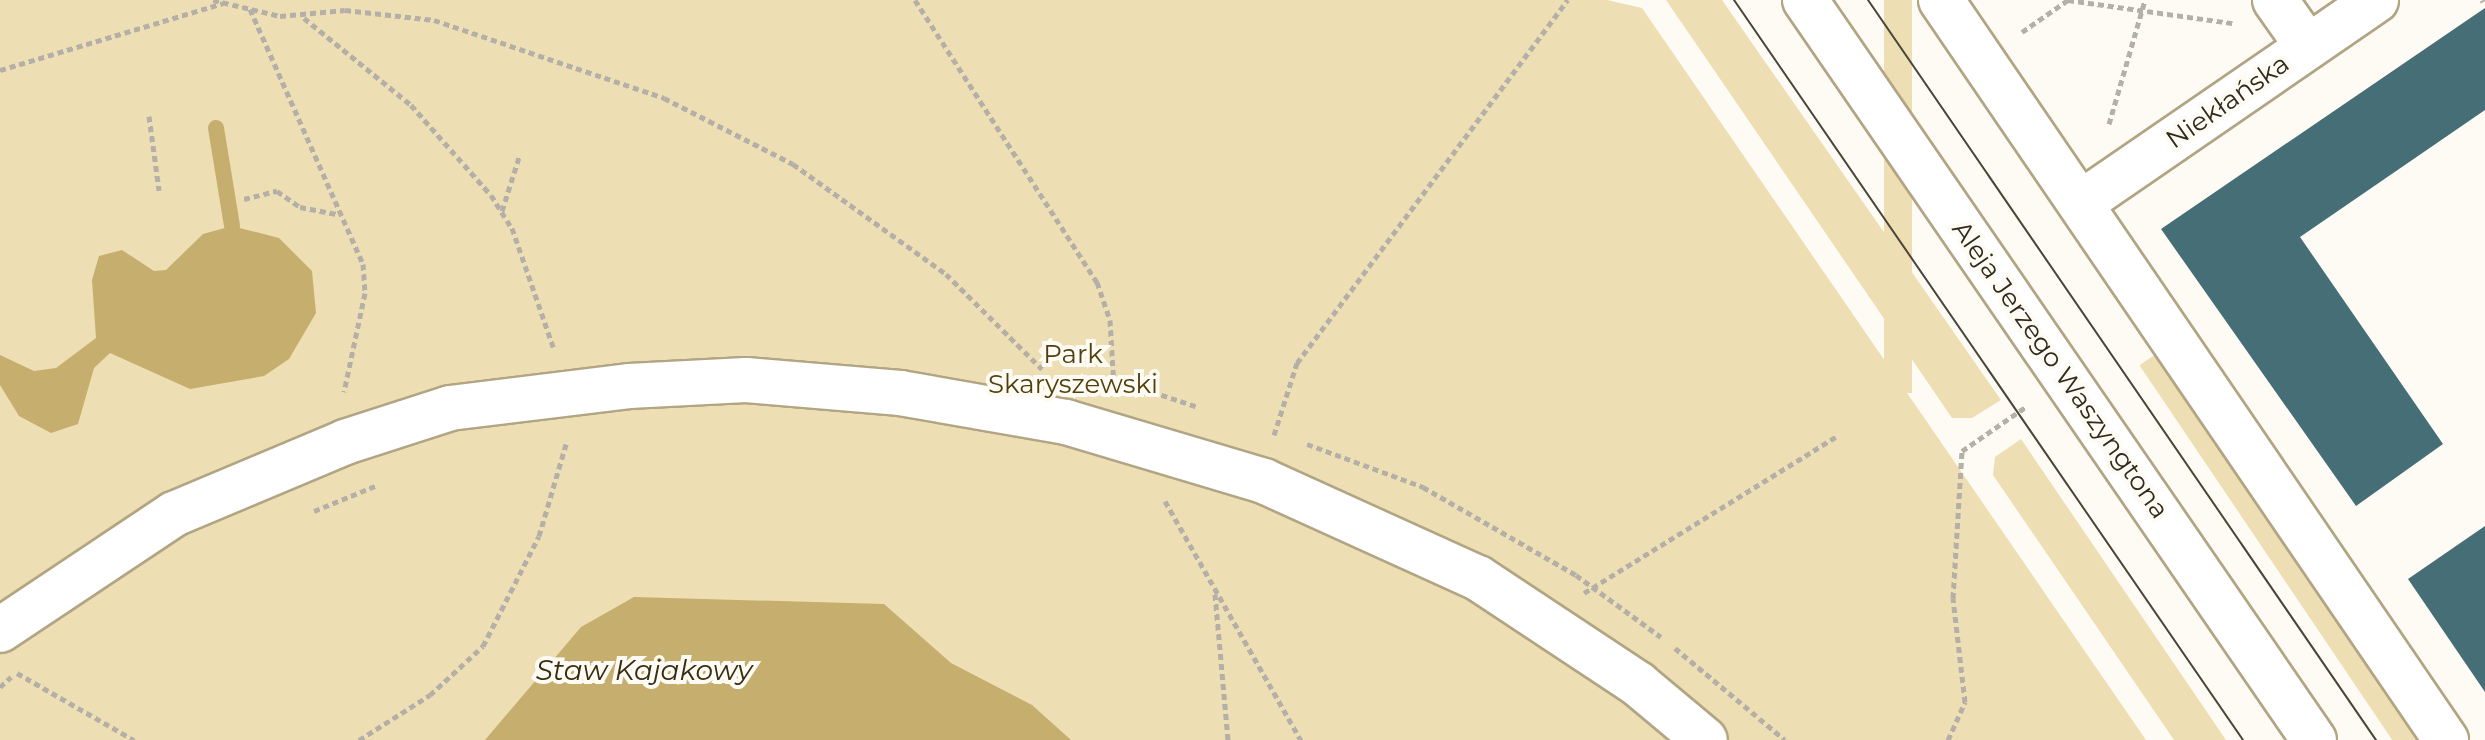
<!DOCTYPE html>
<meta charset="utf-8">
<style>
body{margin:0}
#map{position:relative;width:2485px;height:740px;overflow:hidden;background:#fefbf4;font-family:Montserrat,sans-serif}
div>[style]{position:absolute}
.green>*{inset:0;background:#eedeb3;transform-origin:0 0}
.water>*{inset:0;background:#c6ae6e}
.stream>*{height:16px;margin:-8px;padding:0 8px;transform-origin:8px;border-radius:8px;background:#c6ae6e}
.building>*{inset:0;background:#466e77}
.path>*{height:5px;margin-top:-2.5px;transform-origin:0;background:repeating-linear-gradient(90deg,#b4b0a7 0 6px,transparent 0 10px)}
.roads{filter:drop-shadow(2px 0 #b1a584) drop-shadow(-2px 0 #b1a584) drop-shadow(0 2px #b1a584) drop-shadow(0 -2px #b1a584)}
.minor>*{height:44px;margin:-22px;padding:0 22px;transform-origin:22px;border-radius:22px;background:#fff}
.major>*{height:44px;margin:-22px;padding:0 22px;transform-origin:22px;border-radius:22px;background:#fff}
.tram>*{height:2px;margin:-1px;padding:0 1px;transform-origin:1px;border-radius:1px;background:#494538}
span{translate:-50% -50%;white-space:nowrap;text-align:center;line-height:1.15;-webkit-text-stroke:8px #fefbf4;paint-order:stroke}
.street-label{font-size:26px;color:#2e2a1c}
.park-label{font-size:26px;color:#4f3f0a}
.water-label{font-size:28px;color:#362c0f;font-style:italic}
</style>
<div id="map">
<div class="green">
<i style="clip-path:polygon(0 0,1607px 0,1642px 8px,2146px 740px,0 740px)"></i>
<i style="clip-path:polygon(1666px 0,1722px 0,2001px 400px,1972px 418px,1952px 418px)"></i>
<i style="left:1884px;top:0;width:28px;height:393px"></i>
<i style="left:2156px;top:354px;width:468px;height:20px;rotate:56deg"></i>
<i style="clip-path:polygon(2021px 439px,2226px 740px,2174px 740px,1993px 475px,1995px 457px)"></i>
</div>
<div class="water">
<i style="clip-path:polygon(232px 226px,279px 238px,312px 271px,316px 313px,289px 359px,264px 376px,190px 389px,110px 353px,94px 368px,78px 424px,51px 433px,19px 416px,0 385px,0 355px,34px 371px,56px 368px,96px 338px,92px 280px,99px 256px,122px 250px,154px 271px,166px 270px,203px 234px)"></i>
<i style="clip-path:polygon(634px 597px,884px 604px,951px 663px,1032px 705px,1071px 740px,485px 740px,581px 627px)"></i>
</div>
<div class="stream">
<i style="left:216px;top:128px;width:99px;rotate:80.7deg"></i>
</div>
<div class="building">
<i style="clip-path:polygon(2485px 8px,2485px 110px,2300px 237px,2443px 444px,2356px 506px,2161px 229px)"></i>
<i style="clip-path:polygon(2485px 526px,2485px 692px,2408px 579px)"></i>
</div>
<div class="path">
<i style="left:213px;top:0;width:69px;rotate:13.4deg"></i>
<i style="left:280px;top:16px;width:65px;rotate:-5.3deg"></i>
<i style="left:345px;top:10px;width:90px;rotate:6.4deg"></i>
<i style="left:434px;top:20px;width:243px;rotate:18.7deg"></i>
<i style="left:664px;top:98px;width:145px;rotate:27.1deg"></i>
<i style="left:793px;top:164px;width:188px;rotate:35.7deg"></i>
<i style="left:946px;top:274px;width:135px;rotate:44.7deg"></i>
<i style="left:915px;top:0;width:336px;rotate:57.2deg"></i>
<i style="left:1097px;top:282px;width:40px;rotate:71.1deg"></i>
<i style="left:1110px;top:320px;width:67px;rotate:86.6deg"></i>
<i style="left:2482px;top:0;width:2px;rotate:63deg"></i>
<i style="left:250px;top:9px;width:279px;rotate:66.1deg"></i>
<i style="left:363px;top:264px;width:29px;rotate:86deg"></i>
<i style="left:365px;top:293px;width:101px;rotate:102deg"></i>
<i style="left:304px;top:18px;width:138px;rotate:39.1deg"></i>
<i style="left:411px;top:105px;width:120px;rotate:48.4deg"></i>
<i style="left:491px;top:195px;width:39px;rotate:58deg"></i>
<i style="left:512px;top:228px;width:128px;rotate:70.9deg"></i>
<i style="left:2022px;top:32px;width:56px;rotate:-34.8deg"></i>
<i style="left:2068px;top:0;width:166px;rotate:8deg"></i>
<i style="left:0;top:70px;width:233px;rotate:-16.7deg"></i>
<i style="left:149px;top:116px;width:75px;rotate:82.3deg"></i>
<i style="left:2109px;top:124px;width:129px;rotate:-73.8deg"></i>
<i style="left:244px;top:199px;width:34px;rotate:-14deg"></i>
<i style="left:277px;top:191px;width:28px;rotate:35deg"></i>
<i style="left:300px;top:207px;width:37px;rotate:11deg"></i>
<i style="left:502px;top:211px;width:57px;rotate:-72.5deg"></i>
<i style="left:1114px;top:379px;width:89px;rotate:18.4deg"></i>
<i style="left:1274px;top:435px;width:76px;rotate:-72.3deg"></i>
<i style="left:1297px;top:363px;width:453px;rotate:-53.3deg"></i>
<i style="left:1307px;top:444px;width:124px;rotate:20.3deg"></i>
<i style="left:1423px;top:487px;width:177px;rotate:29.9deg"></i>
<i style="left:1576px;top:575px;width:105px;rotate:36.1deg"></i>
<i style="left:1165px;top:501px;width:275px;rotate:60.4deg"></i>
<i style="left:314px;top:511px;width:66px;rotate:-22.3deg"></i>
<i style="left:1584px;top:593px;width:298px;rotate:-31.8deg"></i>
<i style="left:1215px;top:594px;width:147px;rotate:84.9deg"></i>
<i style="left:1675px;top:648px;width:143px;rotate:39.9deg"></i>
<i style="left:17px;top:673px;width:135px;rotate:29.8deg"></i>
<i style="left:0;top:687px;width:15px;rotate:-42deg"></i>
<i style="left:359px;top:740px;width:84px;rotate:-32.4deg"></i>
<i style="left:430px;top:695px;width:72px;rotate:-42.8deg"></i>
<i style="left:483px;top:646px;width:123px;rotate:-63deg"></i>
<i style="left:539px;top:536px;width:99px;rotate:-73.6deg"></i>
<i style="left:1948px;top:740px;width:42px;rotate:-65.9deg"></i>
<i style="left:1965px;top:702px;width:105px;rotate:-96.6deg"></i>
<i style="left:1953px;top:598px;width:147px;rotate:-86.5deg"></i>
<i style="left:1962px;top:451px;width:79px;rotate:-34.7deg"></i>
</div>
<div class="roads">
<div class="minor">
<i style="left:1941px;top:0;width:896px;rotate:55.69deg"></i>
<i style="left:2275px;top:0;width:57px;rotate:54.9deg"></i>
<i style="left:2081px;top:203px;width:358px;rotate:-34.5deg"></i>
<i style="left:0;top:630px;width:209px;rotate:-33.7deg"></i>
<i style="left:174px;top:514px;width:186px;rotate:-22.8deg"></i>
<i style="left:345px;top:442px;width:110px;rotate:-17.9deg"></i>
<i style="left:450px;top:408px;width:180px;rotate:-7deg"></i>
<i style="left:629px;top:386px;width:117px;rotate:-2.9deg"></i>
<i style="left:746px;top:380px;width:155px;rotate:4.8deg"></i>
<i style="left:900px;top:393px;width:169px;rotate:9.9deg"></i>
<i style="left:1066px;top:422px;width:207px;rotate:16.6deg"></i>
<i style="left:1264px;top:481px;width:235px;rotate:24.4deg"></i>
<i style="left:1478px;top:578px;width:192px;rotate:33.5deg"></i>
<i style="left:1638px;top:684px;width:87px;rotate:39.9deg"></i>
</div>
<div class="major">
<i style="left:1805px;top:0;width:898px;rotate:55.48deg"></i>
</div>
</div>
<div class="tram">
<i style="left:1734px;top:0;width:898px;rotate:55.48deg"></i>
<i style="left:1868px;top:0;width:898px;rotate:55.53deg"></i>
</div>
<div class="street-label">
<span style="left:2228px;top:102px;rotate:-35deg">Niekłańska</span>
<span style="left:2060px;top:370px;rotate:55deg">Aleja Jerzego Waszyngtona</span>
</div>
<div class="park-label">
<span style="left:1073px;top:370px">Park<br>Skaryszewski</span>
</div>
<div class="water-label">
<span style="left:644px;top:670px">Staw Kajakowy</span>
</div>
</div>
